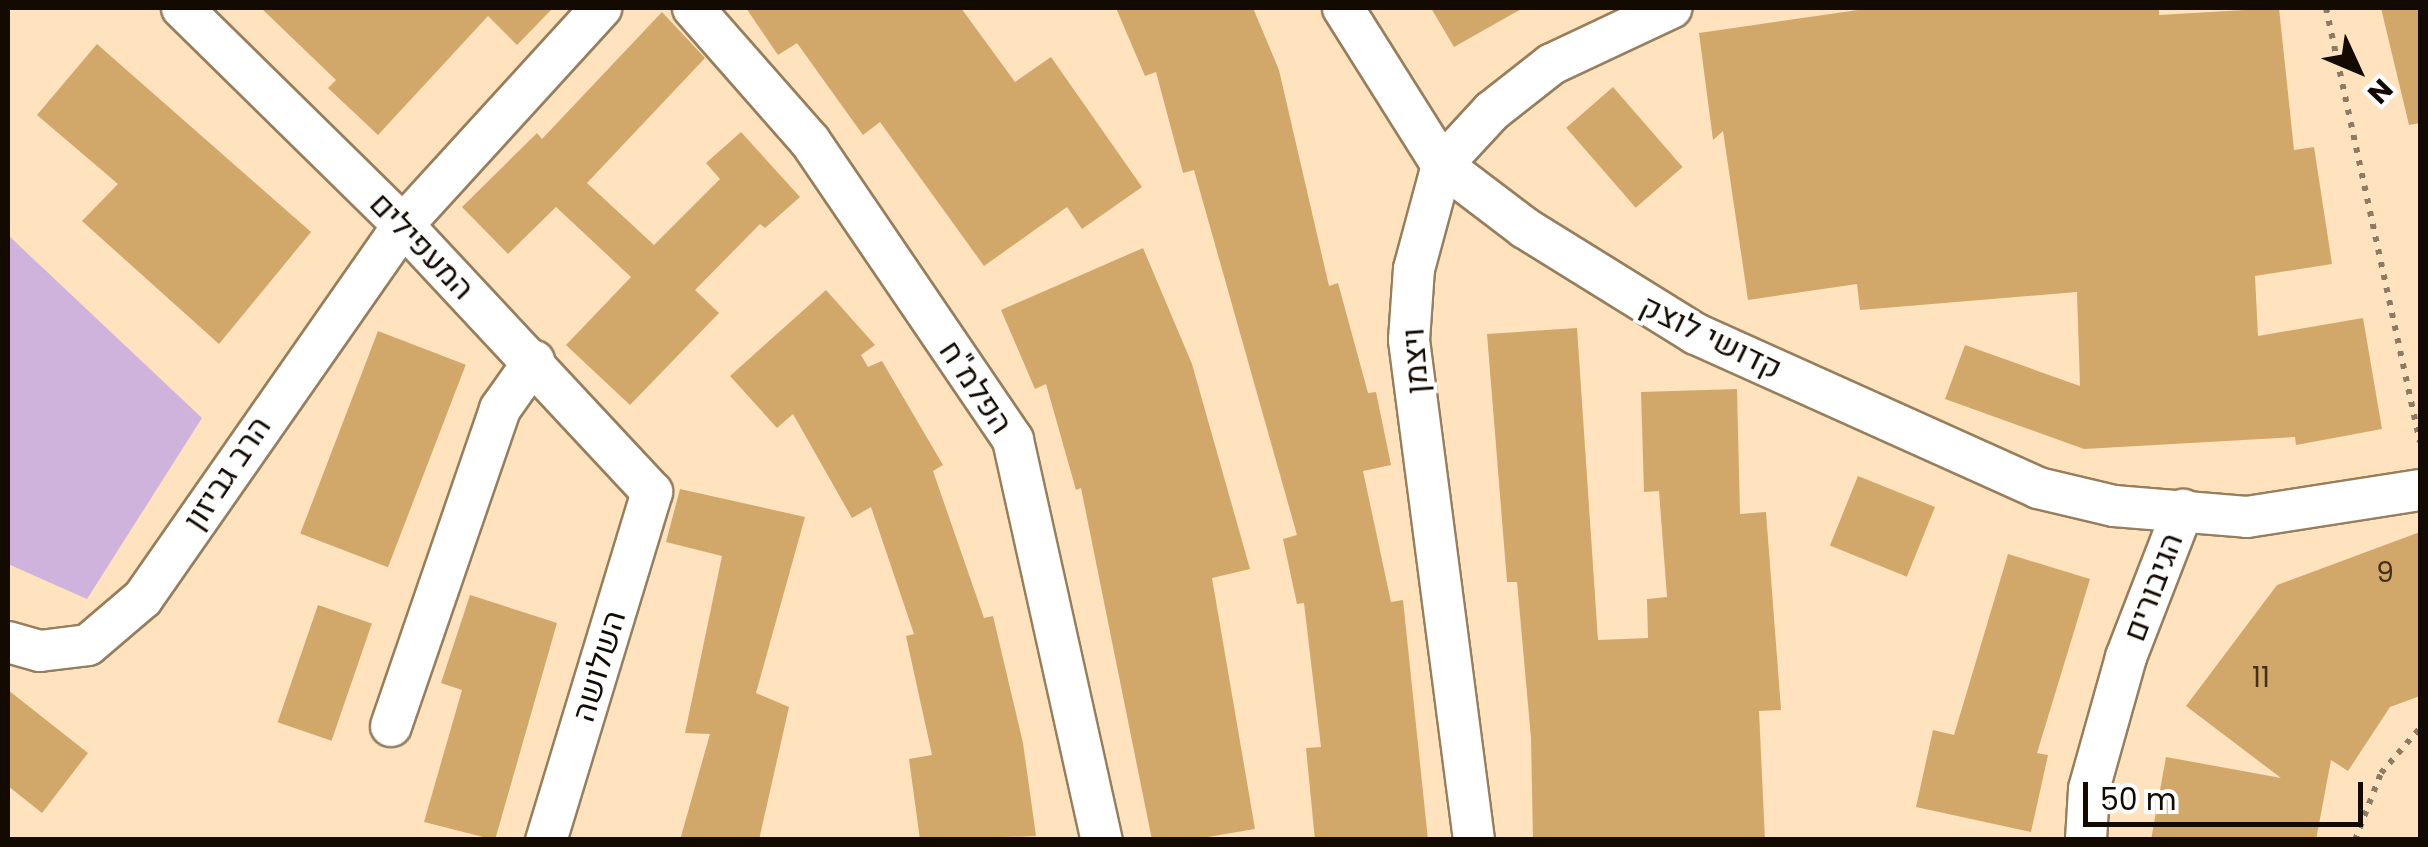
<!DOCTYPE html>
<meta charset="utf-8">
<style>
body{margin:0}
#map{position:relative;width:2428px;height:847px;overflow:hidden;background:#fee3be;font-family:Poppins,Heebo,sans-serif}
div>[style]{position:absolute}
.green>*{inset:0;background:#d0b3dc}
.building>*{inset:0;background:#d2a76a;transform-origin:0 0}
.path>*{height:6px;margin-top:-3px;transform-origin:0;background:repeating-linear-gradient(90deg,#8d7a63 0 5px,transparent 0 13px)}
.roads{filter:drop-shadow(2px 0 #977e5c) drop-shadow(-2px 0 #977e5c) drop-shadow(0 2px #977e5c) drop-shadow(0 -2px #977e5c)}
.minor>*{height:40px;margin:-20px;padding:0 20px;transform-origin:20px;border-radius:20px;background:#fff}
span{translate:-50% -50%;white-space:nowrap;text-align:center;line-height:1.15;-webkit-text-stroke:8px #fff;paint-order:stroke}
.number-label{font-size:28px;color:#43311b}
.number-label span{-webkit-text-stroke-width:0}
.street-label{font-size:32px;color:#130a01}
.frame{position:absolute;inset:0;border:10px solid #130a01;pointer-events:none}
.north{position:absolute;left:2308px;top:20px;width:100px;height:100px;-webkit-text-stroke:8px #fff;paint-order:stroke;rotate:134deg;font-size:28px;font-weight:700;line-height:40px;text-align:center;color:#130a01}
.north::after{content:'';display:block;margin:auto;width:35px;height:45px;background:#130a01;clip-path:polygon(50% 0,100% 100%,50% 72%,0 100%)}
.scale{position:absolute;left:2083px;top:782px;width:280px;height:45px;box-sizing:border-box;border:5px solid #130a01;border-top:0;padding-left:12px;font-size:30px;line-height:35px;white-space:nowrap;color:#130a01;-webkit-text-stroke:8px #fff;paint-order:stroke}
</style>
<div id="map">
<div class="green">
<i style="clip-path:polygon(8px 235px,202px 418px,87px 599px,8px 564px)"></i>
</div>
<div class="building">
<i style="clip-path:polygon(261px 8px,553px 8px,517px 45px,488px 16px,378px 135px,328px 88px,336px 80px)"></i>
<i style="clip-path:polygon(746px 8px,961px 8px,1015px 82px,1051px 57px,1142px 187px,1082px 229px,1067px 207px,984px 266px,880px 122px,863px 135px,797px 43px,778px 55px)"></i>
<i style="clip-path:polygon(1116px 8px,1253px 8px,1279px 70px,1329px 286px,1338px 283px,1368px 393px,1376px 392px,1391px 465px,1363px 471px,1391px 602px,1403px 600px,1428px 840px,1315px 840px,1306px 748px,1321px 747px,1304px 603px,1297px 604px,1283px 539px,1297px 535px,1194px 170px,1183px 173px,1156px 72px,1145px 76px)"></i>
<i style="clip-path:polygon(1431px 8px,1523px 8px,1454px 47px)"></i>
<i style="clip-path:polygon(1872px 8px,2159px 8px,2159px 15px,2279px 8px,2294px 150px,2314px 147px,2332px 264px,2255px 276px,2258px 336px,2363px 318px,2382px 429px,2296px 445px,2295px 437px,2084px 449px,1945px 399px,1965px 345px,2080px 386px,2077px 292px,1860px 310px,1857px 284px,1748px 300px,1723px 131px,1713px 140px,1699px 33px)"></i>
<i style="clip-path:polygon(2381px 8px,2420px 8px,2420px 123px,2409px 125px)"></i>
<i style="clip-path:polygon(662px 12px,705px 58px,587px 183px,654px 245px,720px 179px,706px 163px,741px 132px,800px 197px,765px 228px,760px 224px,695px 290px,719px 313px,630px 405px,566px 345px,631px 277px,556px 207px,508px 254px,462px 207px,537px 133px,542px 139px)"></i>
<i style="clip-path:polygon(97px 44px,311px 232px,219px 344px,82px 221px,118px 184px,37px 115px)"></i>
<i style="left:1613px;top:87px;width:106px;height:62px;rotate:49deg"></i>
<i style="clip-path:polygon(1143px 248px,1192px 364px,1250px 569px,1212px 578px,1255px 829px,1190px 840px,1152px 840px,1081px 488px,1076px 490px,1046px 384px,1035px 389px,1001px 310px)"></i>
<i style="clip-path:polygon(826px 290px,875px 345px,861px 355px,868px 367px,882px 361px,943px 465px,933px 471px,984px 618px,993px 616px,1023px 743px,1036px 836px,920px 840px,909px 759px,932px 755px,906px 636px,914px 634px,871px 507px,852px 518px,793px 414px,777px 428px,730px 376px)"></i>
<i style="clip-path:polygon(1577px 328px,1598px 640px,1648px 638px,1647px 599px,1667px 597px,1659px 491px,1644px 492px,1641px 392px,1737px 389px,1740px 514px,1766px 512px,1781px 710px,1759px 711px,1765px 840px,1533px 840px,1531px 738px,1517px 582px,1507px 582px,1487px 334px)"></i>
<i style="left:378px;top:331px;width:94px;height:217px;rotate:21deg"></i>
<i style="left:1858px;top:476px;width:83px;height:75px;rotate:22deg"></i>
<i style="clip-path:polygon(680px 489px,805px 517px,756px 693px,789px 707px,759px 840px,680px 840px,710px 734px,685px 733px,722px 556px,666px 542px)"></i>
<i style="clip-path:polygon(2420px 532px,2420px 696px,2390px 707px,2348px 771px,2331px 760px,2316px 840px,2151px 840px,2166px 757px,2281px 778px,2186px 706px,2277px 585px)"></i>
<i style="clip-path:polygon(2008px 554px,2090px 579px,2037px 753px,2048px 755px,2031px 832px,1916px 807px,1933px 730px,1954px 735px)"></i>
<i style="clip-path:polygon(470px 595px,557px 623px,495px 840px,424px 822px,462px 690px,441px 683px)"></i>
<i style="left:318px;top:605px;width:57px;height:124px;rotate:19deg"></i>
<i style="clip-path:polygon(8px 690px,88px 753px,42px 813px,8px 786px)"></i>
</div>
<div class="path">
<i style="left:2326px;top:8px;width:444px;rotate:77.8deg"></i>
<i style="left:2355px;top:840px;width:72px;rotate:-68.8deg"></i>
<i style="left:2381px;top:773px;width:60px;rotate:-49.1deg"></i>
</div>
<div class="roads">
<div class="minor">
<i style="left:182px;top:8px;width:310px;rotate:44.5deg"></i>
<i style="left:403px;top:225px;width:365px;rotate:47deg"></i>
<i style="left:652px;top:492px;width:364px;rotate:106.9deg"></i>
<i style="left:693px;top:8px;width:177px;rotate:48.7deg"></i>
<i style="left:810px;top:141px;width:361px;rotate:55.8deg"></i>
<i style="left:1013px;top:440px;width:410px;rotate:77.5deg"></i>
<i style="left:1343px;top:8px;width:186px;rotate:57.8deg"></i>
<i style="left:1442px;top:165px;width:104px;rotate:37.2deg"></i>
<i style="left:1525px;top:228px;width:201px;rotate:31.8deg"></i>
<i style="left:1696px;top:334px;width:375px;rotate:24.2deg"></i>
<i style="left:2038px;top:488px;width:78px;rotate:13.3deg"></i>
<i style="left:2114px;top:506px;width:133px;rotate:4.7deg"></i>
<i style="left:2247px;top:517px;width:175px;rotate:-8.9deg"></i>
<i style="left:8px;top:642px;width:33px;rotate:16deg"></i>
<i style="left:40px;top:651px;width:48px;rotate:-7.1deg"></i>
<i style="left:88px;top:645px;width:72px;rotate:-40.5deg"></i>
<i style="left:143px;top:598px;width:455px;rotate:-55.1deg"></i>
<i style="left:403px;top:225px;width:294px;rotate:-47.6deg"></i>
<i style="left:391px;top:726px;width:335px;rotate:-71deg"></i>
<i style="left:500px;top:409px;width:59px;rotate:-54.7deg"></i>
<i style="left:1474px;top:840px;width:504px;rotate:-97.41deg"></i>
<i style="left:1409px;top:340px;width:71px;rotate:-86deg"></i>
<i style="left:1414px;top:269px;width:108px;rotate:-74.9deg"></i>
<i style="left:1442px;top:165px;width:74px;rotate:-47.2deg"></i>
<i style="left:1492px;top:111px;width:76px;rotate:-38.1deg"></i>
<i style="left:1552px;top:64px;width:132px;rotate:-25.2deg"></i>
<i style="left:2086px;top:840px;width:51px;rotate:-86.6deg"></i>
<i style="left:2089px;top:789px;width:137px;rotate:-74.3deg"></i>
<i style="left:2126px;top:657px;width:158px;rotate:-68.8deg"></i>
</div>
</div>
<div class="number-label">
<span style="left:2385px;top:573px">9</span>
<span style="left:2261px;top:678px">11</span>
</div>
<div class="street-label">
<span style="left:422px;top:246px;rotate:46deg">המעפילים</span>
<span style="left:1711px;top:337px;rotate:26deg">קדושי לוצק</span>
<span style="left:1415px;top:361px;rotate:-94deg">ויצמן</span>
<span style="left:976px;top:387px;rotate:56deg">הפלמ"ח</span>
<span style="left:227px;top:473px;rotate:-56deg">הרב גביזון</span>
<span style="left:2153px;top:587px;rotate:-69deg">הגיבורים</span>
<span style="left:599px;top:666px;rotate:-73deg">השלושה</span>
</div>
<div class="frame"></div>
<div class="north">N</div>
<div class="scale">50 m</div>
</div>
